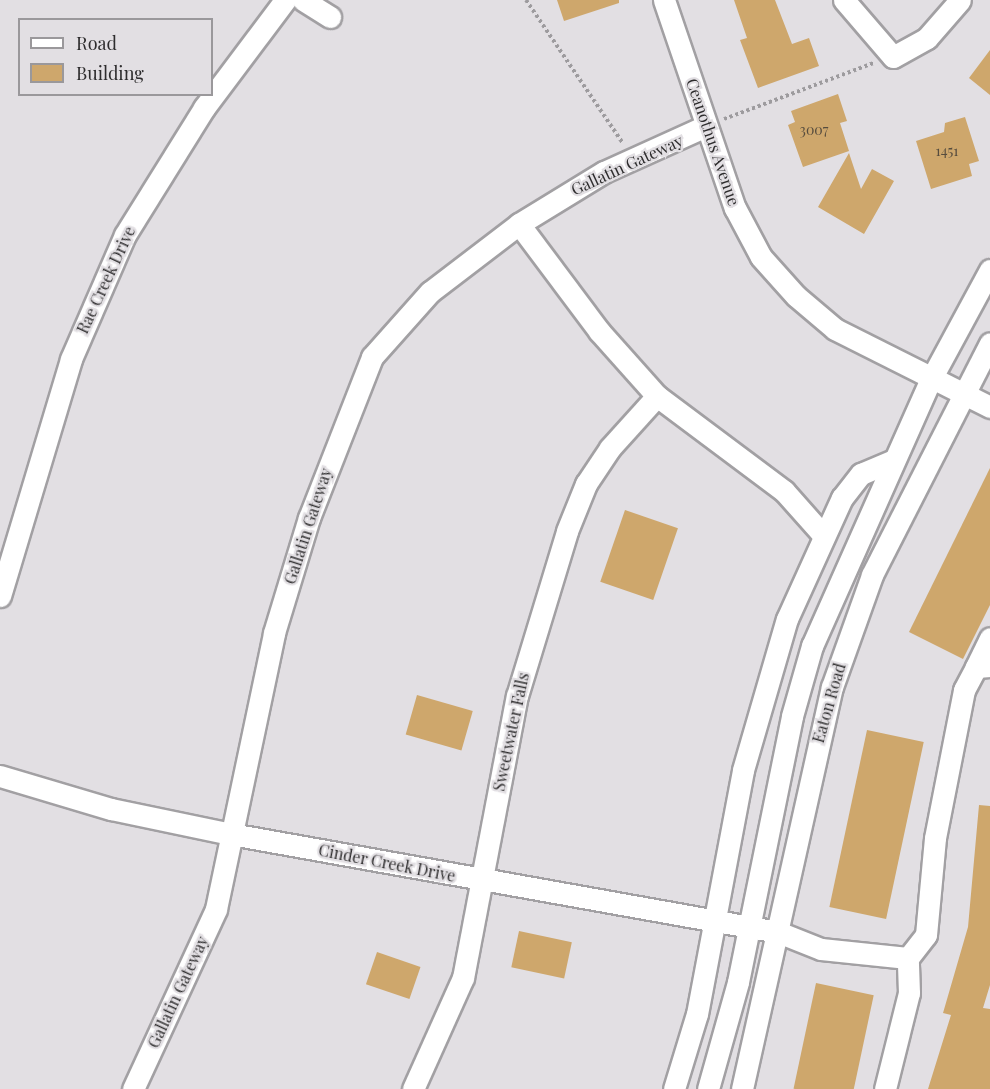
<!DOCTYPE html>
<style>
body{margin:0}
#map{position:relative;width:990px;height:1089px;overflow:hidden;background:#e2dfe3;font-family:"Playfair Display",serif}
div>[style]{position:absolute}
.building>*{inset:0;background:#cea76c;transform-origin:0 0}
.path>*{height:4px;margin-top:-2px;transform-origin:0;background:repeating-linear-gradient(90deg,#9d9b9e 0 3px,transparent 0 6px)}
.roads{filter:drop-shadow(2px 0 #a2a0a3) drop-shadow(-2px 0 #a2a0a3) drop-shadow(0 2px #a2a0a3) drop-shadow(0 -2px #a2a0a3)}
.minor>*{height:21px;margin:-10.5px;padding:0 10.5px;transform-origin:10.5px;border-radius:10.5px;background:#fff}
span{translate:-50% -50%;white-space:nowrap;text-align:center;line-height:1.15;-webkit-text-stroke:4.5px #e2dfe3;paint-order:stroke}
.number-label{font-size:14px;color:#564c3e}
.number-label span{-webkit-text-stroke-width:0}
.street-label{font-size:16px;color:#2e2d2e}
.legend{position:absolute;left:18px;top:18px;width:195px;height:78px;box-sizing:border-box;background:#e2dfe3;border:2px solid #9a989b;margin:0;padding:8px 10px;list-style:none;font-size:18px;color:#2e2d2e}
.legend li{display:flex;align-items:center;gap:12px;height:30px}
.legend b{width:30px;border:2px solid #9a989b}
</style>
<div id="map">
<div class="building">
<i style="clip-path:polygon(557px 0,619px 0,619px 3px,564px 21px)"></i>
<i style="clip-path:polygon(734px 0,775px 0,792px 44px,809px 38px,819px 66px,758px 88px,740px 40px,747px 38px)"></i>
<i style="clip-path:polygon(990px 50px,990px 95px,969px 78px)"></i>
<i style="clip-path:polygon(838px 94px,847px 121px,840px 123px,849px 151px,803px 167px,788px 125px,795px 122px,791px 111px)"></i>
<i style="clip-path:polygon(965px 117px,979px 161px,969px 164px,972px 176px,931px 189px,916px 141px,944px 132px,945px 123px)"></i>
<i style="clip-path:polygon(849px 153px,861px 189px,872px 169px,894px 181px,864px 234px,818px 207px)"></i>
<i style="clip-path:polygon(990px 468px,990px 605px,963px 659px,909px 632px)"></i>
<i style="left:625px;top:510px;width:56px;height:76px;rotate:19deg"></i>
<i style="left:417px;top:695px;width:58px;height:41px;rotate:16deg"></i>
<i style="left:867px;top:730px;width:58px;height:181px;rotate:12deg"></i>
<i style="clip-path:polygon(979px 805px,990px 806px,990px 985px,983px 1008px,990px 1009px,990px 1089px,928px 1089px,951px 1015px,943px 1013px,968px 927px)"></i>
<i style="left:519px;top:931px;width:54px;height:37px;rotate:12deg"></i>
<i style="left:377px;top:952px;width:46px;height:34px;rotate:19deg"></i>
<i style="left:816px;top:983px;width:59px;height:108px;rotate:12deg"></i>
</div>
<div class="path">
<i style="left:526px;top:0;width:173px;rotate:55.9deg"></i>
<i style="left:724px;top:119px;width:160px;rotate:-20.5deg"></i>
</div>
<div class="roads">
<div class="minor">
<i style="left:303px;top:0;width:32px;rotate:32deg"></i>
<i style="left:664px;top:0;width:220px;rotate:71.2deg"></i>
<i style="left:735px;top:208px;width:55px;rotate:62deg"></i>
<i style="left:761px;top:257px;width:52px;rotate:48.1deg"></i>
<i style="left:796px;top:296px;width:51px;rotate:40.2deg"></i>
<i style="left:835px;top:329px;width:174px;rotate:26.7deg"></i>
<i style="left:844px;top:0;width:75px;rotate:49.3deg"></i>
<i style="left:893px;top:57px;width:39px;rotate:-29deg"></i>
<i style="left:927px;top:38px;width:50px;rotate:-49deg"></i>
<i style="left:519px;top:224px;width:134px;rotate:53.2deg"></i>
<i style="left:599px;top:331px;width:87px;rotate:48.3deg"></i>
<i style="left:657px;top:396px;width:159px;rotate:36.8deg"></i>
<i style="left:784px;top:491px;width:59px;rotate:48.4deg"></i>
<i style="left:0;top:596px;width:247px;rotate:-73.3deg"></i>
<i style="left:71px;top:359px;width:135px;rotate:-66.5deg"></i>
<i style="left:125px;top:235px;width:150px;rotate:-58.1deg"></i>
<i style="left:204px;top:108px;width:135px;rotate:-53.1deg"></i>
<i style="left:976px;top:667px;width:32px;rotate:-64deg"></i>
<i style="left:0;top:776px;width:116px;rotate:16.6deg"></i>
<i style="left:111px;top:809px;width:123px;rotate:11.8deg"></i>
<i style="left:231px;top:834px;width:556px;rotate:10.16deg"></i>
<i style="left:778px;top:932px;width:46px;rotate:21.6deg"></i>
<i style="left:821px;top:949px;width:87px;rotate:5.9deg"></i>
<i style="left:908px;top:958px;width:29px;rotate:-52deg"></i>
<i style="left:926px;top:935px;width:97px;rotate:-84.7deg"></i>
<i style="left:935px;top:838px;width:151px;rotate:-78.9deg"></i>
<i style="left:964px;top:690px;width:26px;rotate:-62deg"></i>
<i style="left:976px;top:667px;width:14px;rotate:-4deg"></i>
<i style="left:133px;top:1089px;width:198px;rotate:-65.2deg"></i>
<i style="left:216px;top:909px;width:282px;rotate:-78.1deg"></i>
<i style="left:274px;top:633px;width:120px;rotate:-73.1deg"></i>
<i style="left:309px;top:518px;width:173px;rotate:-68.6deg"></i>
<i style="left:372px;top:357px;width:87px;rotate:-48.3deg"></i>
<i style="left:430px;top:292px;width:112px;rotate:-37.4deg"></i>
<i style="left:519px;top:224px;width:100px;rotate:-31.5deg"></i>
<i style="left:604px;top:172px;width:112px;rotate:-24.3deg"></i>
<i style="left:413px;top:1089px;width:122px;rotate:-65.8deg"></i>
<i style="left:463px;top:978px;width:287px;rotate:-79.2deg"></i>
<i style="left:517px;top:696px;width:172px;rotate:-73.1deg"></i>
<i style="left:567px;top:531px;width:51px;rotate:-68deg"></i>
<i style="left:586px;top:484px;width:43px;rotate:-56.3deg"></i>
<i style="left:610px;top:448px;width:70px;rotate:-47.9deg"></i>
<i style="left:674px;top:1089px;width:78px;rotate:-73deg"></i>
<i style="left:697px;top:1014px;width:248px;rotate:-79.3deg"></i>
<i style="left:743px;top:770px;width:157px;rotate:-73.8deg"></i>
<i style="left:787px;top:619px;width:133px;rotate:-65.6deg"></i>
<i style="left:842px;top:498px;width:31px;rotate:-52deg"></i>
<i style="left:861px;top:474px;width:36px;rotate:-23deg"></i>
<i style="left:708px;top:1089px;width:111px;rotate:-74.3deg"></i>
<i style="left:738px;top:982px;width:271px;rotate:-78.5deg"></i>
<i style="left:792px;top:716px;width:73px;rotate:-74.1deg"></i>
<i style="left:812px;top:646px;width:292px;rotate:-66deg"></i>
<i style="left:931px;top:379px;width:124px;rotate:-61.6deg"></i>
<i style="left:742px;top:1089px;width:412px;rotate:-77.4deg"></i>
<i style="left:832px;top:687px;width:119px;rotate:-70.3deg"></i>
<i style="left:872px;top:575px;width:260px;rotate:-63deg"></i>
<i style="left:885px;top:1089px;width:99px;rotate:-76deg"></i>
<i style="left:909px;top:993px;width:35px;rotate:-92deg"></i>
</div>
</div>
<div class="number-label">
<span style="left:814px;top:130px">3007</span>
<span style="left:947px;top:151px">1451</span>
</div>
<div class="street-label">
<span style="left:713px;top:142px;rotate:71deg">Ceanothus Avenue</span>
<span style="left:627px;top:165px;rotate:-25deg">Gallatin Gateway</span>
<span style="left:106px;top:280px;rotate:-65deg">Rae Creek Drive</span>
<span style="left:308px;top:526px;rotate:-72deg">Gallatin Gateway</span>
<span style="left:829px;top:703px;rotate:-74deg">Eaton Road</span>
<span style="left:511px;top:732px;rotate:-78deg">Sweetwater Falls</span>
<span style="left:387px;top:863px;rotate:11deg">Cinder Creek Drive</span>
<span style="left:178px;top:992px;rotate:-65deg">Gallatin Gateway</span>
</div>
<ul class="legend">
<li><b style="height:8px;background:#fff"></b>Road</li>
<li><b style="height:16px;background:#cea76c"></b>Building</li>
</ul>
</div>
